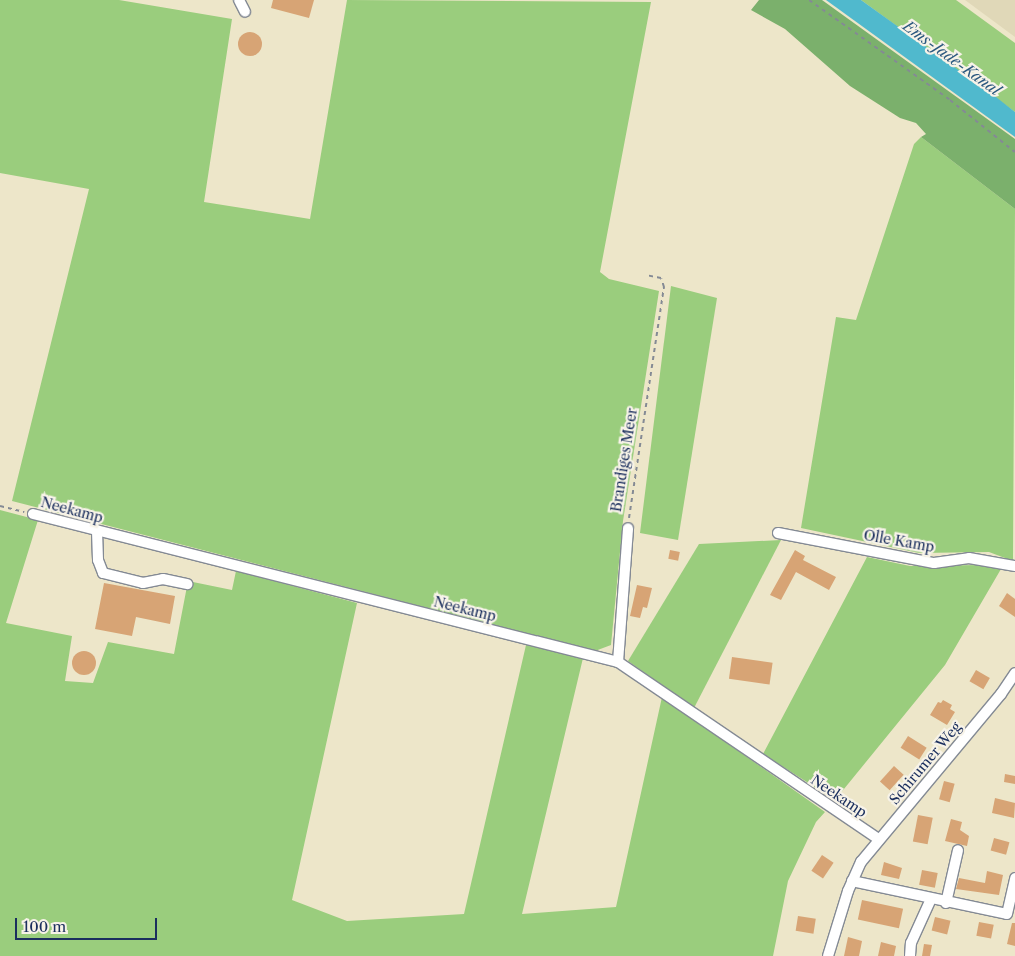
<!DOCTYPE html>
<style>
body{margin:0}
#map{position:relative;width:1015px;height:956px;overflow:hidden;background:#ede6c9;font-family:"Libre Caslon Text",serif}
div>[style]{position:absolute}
.built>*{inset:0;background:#e0d8b8}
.green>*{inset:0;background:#9acd7d}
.forest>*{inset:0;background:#7bb06c}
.water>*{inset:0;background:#50b9cd}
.building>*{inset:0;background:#d7a475;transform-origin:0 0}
.round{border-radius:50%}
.path>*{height:2px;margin-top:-1px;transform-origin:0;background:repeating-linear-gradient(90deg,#848a94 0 4px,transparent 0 8px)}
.roads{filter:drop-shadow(1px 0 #848a94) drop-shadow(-1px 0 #848a94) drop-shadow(0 1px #848a94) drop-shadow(0 -1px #848a94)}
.minor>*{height:10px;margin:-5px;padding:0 5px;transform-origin:5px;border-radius:5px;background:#fff}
span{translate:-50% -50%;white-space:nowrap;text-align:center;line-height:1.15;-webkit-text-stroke:4.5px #f7f3e8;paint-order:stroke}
.street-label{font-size:14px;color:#1b2f5e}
.water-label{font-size:15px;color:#2b587f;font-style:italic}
.scale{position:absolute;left:15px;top:918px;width:142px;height:22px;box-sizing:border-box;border:2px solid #1b2f5e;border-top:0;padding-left:6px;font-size:15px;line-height:18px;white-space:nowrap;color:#1b2f5e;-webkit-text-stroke:4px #f7f3e8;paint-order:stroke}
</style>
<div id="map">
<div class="built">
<i style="clip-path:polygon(965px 0,1015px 0,1015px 37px)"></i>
</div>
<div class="green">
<i style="clip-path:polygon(0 0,119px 0,232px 19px,204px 202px,310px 219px,347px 0,651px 2px,600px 272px,609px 279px,659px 291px,623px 521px,611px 645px,595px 651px,12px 501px,89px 189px,0 173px)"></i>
<i style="clip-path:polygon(861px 0,956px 0,1015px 43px,1015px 112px)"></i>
<i style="clip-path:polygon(921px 137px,1015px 209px,1013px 561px,989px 552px,919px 553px,801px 528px,836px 317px,856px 320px,914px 144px)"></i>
<i style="clip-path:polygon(671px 286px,717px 298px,678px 540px,640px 533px)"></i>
<i style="clip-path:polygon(0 510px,38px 520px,6px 623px,72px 636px,65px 681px,93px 683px,108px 642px,174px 654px,188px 581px,232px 590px,236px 571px,357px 603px,292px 900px,347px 921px,464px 914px,526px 645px,583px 658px,522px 914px,616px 907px,662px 697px,825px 812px,816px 822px,788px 881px,773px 956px,0 956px)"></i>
<i style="clip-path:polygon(781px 540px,694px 708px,628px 661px,699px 544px)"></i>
<i style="clip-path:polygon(867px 557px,910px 566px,980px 565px,1001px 569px,945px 665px,835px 800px,763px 754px)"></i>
</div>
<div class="forest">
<i style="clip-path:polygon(759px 0,822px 0,1015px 139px,1015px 209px,921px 137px,926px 134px,916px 123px,900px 118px,850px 86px,785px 29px,751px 10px)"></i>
</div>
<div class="water">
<i style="clip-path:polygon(826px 0,861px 0,996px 97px,1015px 112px,1015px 137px)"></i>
</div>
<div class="building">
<i style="clip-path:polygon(273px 0,314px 0,309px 18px,271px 8px)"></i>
<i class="round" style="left:238px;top:32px;width:24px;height:24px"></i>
<i style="left:670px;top:550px;width:10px;height:9px;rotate:11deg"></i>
<i style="clip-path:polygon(795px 550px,805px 556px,803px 560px,836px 577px,829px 590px,796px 572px,781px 600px,770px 595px)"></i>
<i style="clip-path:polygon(104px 583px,175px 596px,170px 624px,136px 617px,132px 636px,95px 629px)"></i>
<i style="clip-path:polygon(637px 585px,652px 588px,647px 608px,643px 607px,640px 618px,630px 616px)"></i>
<i style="clip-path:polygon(1007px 593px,1015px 599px,1015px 617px,999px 606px)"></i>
<i class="round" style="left:72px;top:651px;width:24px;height:24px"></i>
<i style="left:732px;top:657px;width:41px;height:22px;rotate:8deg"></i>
<i style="left:976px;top:670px;width:16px;height:13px;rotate:30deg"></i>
<i style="clip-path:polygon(943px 700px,952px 705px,950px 709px,955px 712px,947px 725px,930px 715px,938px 702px,941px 703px)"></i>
<i style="left:908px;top:736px;width:22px;height:14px;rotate:32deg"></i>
<i style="left:894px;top:766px;width:13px;height:21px;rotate:42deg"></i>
<i style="clip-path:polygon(1005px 774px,1015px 776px,1015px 784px,1004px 782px)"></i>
<i style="left:944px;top:781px;width:11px;height:19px;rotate:15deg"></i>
<i style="clip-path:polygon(995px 798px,1015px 803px,1014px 818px,992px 813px)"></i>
<i style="left:918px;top:815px;width:15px;height:27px;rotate:11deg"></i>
<i style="clip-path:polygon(951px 819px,962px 822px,960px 830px,969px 836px,967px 846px,945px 841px)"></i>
<i style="left:994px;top:838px;width:16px;height:13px;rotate:15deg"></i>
<i style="left:822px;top:855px;width:14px;height:19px;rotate:34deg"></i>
<i style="clip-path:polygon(884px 862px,902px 868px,899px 879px,881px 875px)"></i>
<i style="left:922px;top:870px;width:16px;height:15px;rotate:11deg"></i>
<i style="clip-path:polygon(987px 871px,1003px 875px,999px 895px,956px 889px,959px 878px,985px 883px)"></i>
<i style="left:862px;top:900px;width:42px;height:20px;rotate:12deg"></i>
<i style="left:798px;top:916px;width:18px;height:15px;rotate:9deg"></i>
<i style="left:935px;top:917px;width:16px;height:14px;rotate:14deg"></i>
<i style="left:979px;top:922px;width:15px;height:14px;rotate:11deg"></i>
<i style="clip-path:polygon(1012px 923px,1015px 923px,1015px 946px,1007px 944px)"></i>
<i style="clip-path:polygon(848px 937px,862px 941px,859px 956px,844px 956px)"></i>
<i style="clip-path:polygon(881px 942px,896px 946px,894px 956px,878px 956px)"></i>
<i style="clip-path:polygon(924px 944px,932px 945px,930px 956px,922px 956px)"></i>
</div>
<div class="path">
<i style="left:809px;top:0;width:173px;rotate:35.3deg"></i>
<i style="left:950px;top:100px;width:83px;rotate:38.7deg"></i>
<i style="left:0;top:506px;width:25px;rotate:14deg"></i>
<i style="left:629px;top:518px;width:234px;rotate:-81.4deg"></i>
<i style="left:664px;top:287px;width:9px;rotate:-108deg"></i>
<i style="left:661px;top:278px;width:15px;rotate:-169deg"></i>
</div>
<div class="roads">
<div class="minor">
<i style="left:239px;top:0;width:13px;rotate:63deg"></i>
<i style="left:33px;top:514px;width:603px;rotate:14.2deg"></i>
<i style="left:618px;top:662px;width:315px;rotate:34.2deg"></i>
<i style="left:97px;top:531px;width:29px;rotate:88deg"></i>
<i style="left:98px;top:560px;width:14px;rotate:69deg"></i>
<i style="left:103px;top:573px;width:41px;rotate:14deg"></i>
<i style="left:143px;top:583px;width:20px;rotate:-11deg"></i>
<i style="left:163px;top:579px;width:25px;rotate:12deg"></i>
<i style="left:778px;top:533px;width:159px;rotate:10.9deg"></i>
<i style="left:934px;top:563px;width:35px;rotate:-8deg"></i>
<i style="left:969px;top:558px;width:47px;rotate:9.9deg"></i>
<i style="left:618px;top:662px;width:134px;rotate:-85.7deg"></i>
<i style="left:852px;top:881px;width:158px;rotate:12deg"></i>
<i style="left:1007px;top:914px;width:37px;rotate:-77deg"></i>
<i style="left:946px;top:903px;width:54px;rotate:-77.2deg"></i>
<i style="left:828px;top:956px;width:68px;rotate:-72.9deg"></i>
<i style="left:848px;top:891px;width:32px;rotate:-66deg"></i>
<i style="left:861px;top:862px;width:219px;rotate:-50.2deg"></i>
<i style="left:1001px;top:694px;width:25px;rotate:-56deg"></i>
<i style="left:910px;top:956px;width:13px;rotate:-86deg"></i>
<i style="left:911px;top:943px;width:48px;rotate:-65.6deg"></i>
</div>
</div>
<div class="street-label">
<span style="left:624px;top:460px;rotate:-81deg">Brandiges Meer</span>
<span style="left:72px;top:510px;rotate:15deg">Neekamp</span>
<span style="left:899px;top:541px;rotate:10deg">Olle Kamp</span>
<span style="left:465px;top:609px;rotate:14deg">Neekamp</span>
<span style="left:925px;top:763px;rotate:-50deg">Schirumer Weg</span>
<span style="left:839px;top:796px;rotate:34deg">Neekamp</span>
</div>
<div class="water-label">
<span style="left:952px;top:58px;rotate:36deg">Ems-Jade-Kanal</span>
</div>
<div class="scale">100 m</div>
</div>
